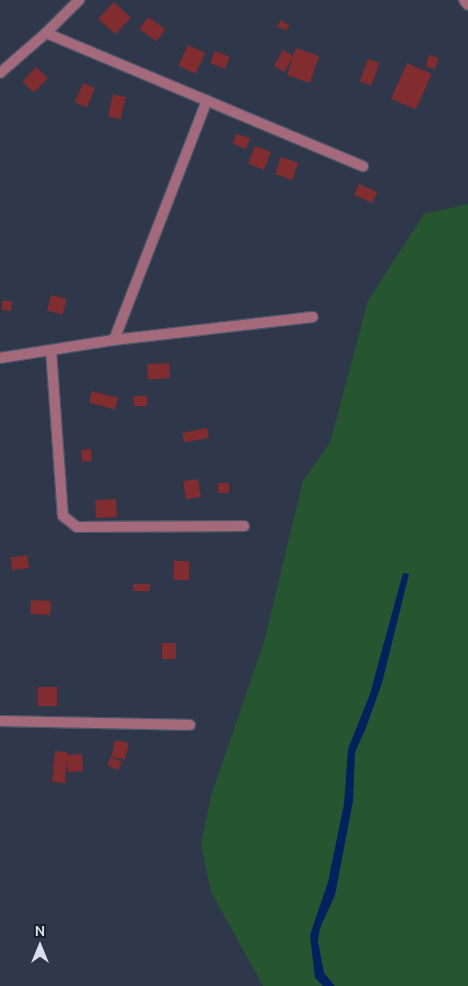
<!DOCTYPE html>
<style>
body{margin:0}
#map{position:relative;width:468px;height:986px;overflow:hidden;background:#2e384a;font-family:Ubuntu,sans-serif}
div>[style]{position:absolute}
.green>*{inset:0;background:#25562f}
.water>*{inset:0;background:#05205f}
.building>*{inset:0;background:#812c2e;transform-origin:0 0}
.roads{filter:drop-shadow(1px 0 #4c5667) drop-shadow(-1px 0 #4c5667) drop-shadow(0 1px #4c5667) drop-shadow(0 -1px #4c5667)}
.minor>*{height:10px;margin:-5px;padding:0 5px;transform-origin:5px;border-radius:5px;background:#a5697c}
span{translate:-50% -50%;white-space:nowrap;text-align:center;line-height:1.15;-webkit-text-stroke:5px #1b1f27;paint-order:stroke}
.north{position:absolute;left:15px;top:921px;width:50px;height:50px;-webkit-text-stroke:4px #1b1f27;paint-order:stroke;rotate:0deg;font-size:14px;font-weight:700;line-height:20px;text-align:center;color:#d7dde9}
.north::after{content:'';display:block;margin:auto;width:18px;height:22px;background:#d7dde9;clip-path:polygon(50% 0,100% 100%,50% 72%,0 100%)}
</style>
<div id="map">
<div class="green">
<i style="clip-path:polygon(468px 204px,468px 986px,263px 986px,211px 892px,201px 844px,211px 796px,264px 642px,303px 481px,330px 443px,368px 301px,424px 214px)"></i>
</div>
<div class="water">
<i style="clip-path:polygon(403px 573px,409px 574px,382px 683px,365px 730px,355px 752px,353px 801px,335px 895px,320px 928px,318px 941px,324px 973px,335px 986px,323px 986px,315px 978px,310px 935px,328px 882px,344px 804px,348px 749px,370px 694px)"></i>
</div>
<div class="building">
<i style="left:114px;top:2px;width:23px;height:23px;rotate:43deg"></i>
<i style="left:148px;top:17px;width:21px;height:15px;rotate:35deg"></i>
<i style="clip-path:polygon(281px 20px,289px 25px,286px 31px,277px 26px)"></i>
<i style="left:188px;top:45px;width:19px;height:23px;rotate:25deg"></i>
<i style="clip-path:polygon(296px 48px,319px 56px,310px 83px,287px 75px,293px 57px,284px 72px,274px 66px,283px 50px,293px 56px)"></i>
<i style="left:215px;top:51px;width:16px;height:13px;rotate:22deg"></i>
<i style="left:429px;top:55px;width:10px;height:12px;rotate:17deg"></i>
<i style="left:368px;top:59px;width:12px;height:24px;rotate:20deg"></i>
<i style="left:407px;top:63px;width:27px;height:39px;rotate:24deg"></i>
<i style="left:36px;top:67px;width:16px;height:20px;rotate:43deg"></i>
<i style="left:83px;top:83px;width:13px;height:21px;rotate:23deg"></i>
<i style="left:113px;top:94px;width:13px;height:23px;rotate:13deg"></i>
<i style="clip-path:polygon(236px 134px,250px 138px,246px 149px,233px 144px)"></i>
<i style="left:255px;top:146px;width:17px;height:19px;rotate:21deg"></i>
<i style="left:281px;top:157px;width:18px;height:18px;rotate:19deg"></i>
<i style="left:359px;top:184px;width:20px;height:12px;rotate:24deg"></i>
<i style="left:51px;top:295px;width:16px;height:16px;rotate:14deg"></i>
<i style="clip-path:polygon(2px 301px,12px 301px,11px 311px,2px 310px)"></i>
<i style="left:169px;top:363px;width:15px;height:22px;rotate:86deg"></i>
<i style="left:92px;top:391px;width:27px;height:12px;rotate:15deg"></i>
<i style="left:147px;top:396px;width:10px;height:13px;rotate:90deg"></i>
<i style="left:207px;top:428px;width:10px;height:25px;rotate:79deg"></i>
<i style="left:91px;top:449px;width:12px;height:10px;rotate:85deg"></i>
<i style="left:198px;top:479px;width:18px;height:15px;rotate:81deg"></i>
<i style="left:218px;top:483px;width:11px;height:10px"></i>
<i style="left:116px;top:499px;width:18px;height:21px;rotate:87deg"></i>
<i style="left:27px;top:555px;width:13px;height:17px;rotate:81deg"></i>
<i style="left:174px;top:561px;width:15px;height:19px"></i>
<i style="left:133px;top:584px;width:17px;height:7px"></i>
<i style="left:31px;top:600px;width:20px;height:14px;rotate:3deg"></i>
<i style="left:162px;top:643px;width:14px;height:16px"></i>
<i style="left:38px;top:687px;width:19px;height:19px"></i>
<i style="left:115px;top:740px;width:14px;height:17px;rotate:12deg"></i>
<i style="clip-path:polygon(55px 751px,67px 752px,67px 755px,82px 754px,83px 771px,68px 772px,67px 759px,65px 783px,52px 782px)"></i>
<i style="left:111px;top:757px;width:12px;height:9px;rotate:24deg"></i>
</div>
<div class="roads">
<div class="minor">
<i style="left:464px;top:0;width:6px;rotate:51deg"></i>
<i style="left:46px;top:33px;width:344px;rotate:22.8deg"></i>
<i style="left:0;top:73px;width:61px;rotate:-41deg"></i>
<i style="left:46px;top:33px;width:47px;rotate:-45deg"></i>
<i style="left:114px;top:340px;width:257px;rotate:-68.8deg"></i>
<i style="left:51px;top:350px;width:166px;rotate:85.9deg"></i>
<i style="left:63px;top:516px;width:18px;rotate:38deg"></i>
<i style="left:77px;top:527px;width:167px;rotate:-0.3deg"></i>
<i style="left:0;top:358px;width:115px;rotate:-9deg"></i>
<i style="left:114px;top:340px;width:200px;rotate:-6.6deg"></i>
<i style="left:0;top:721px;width:190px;rotate:1.2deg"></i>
</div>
</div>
<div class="north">N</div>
</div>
